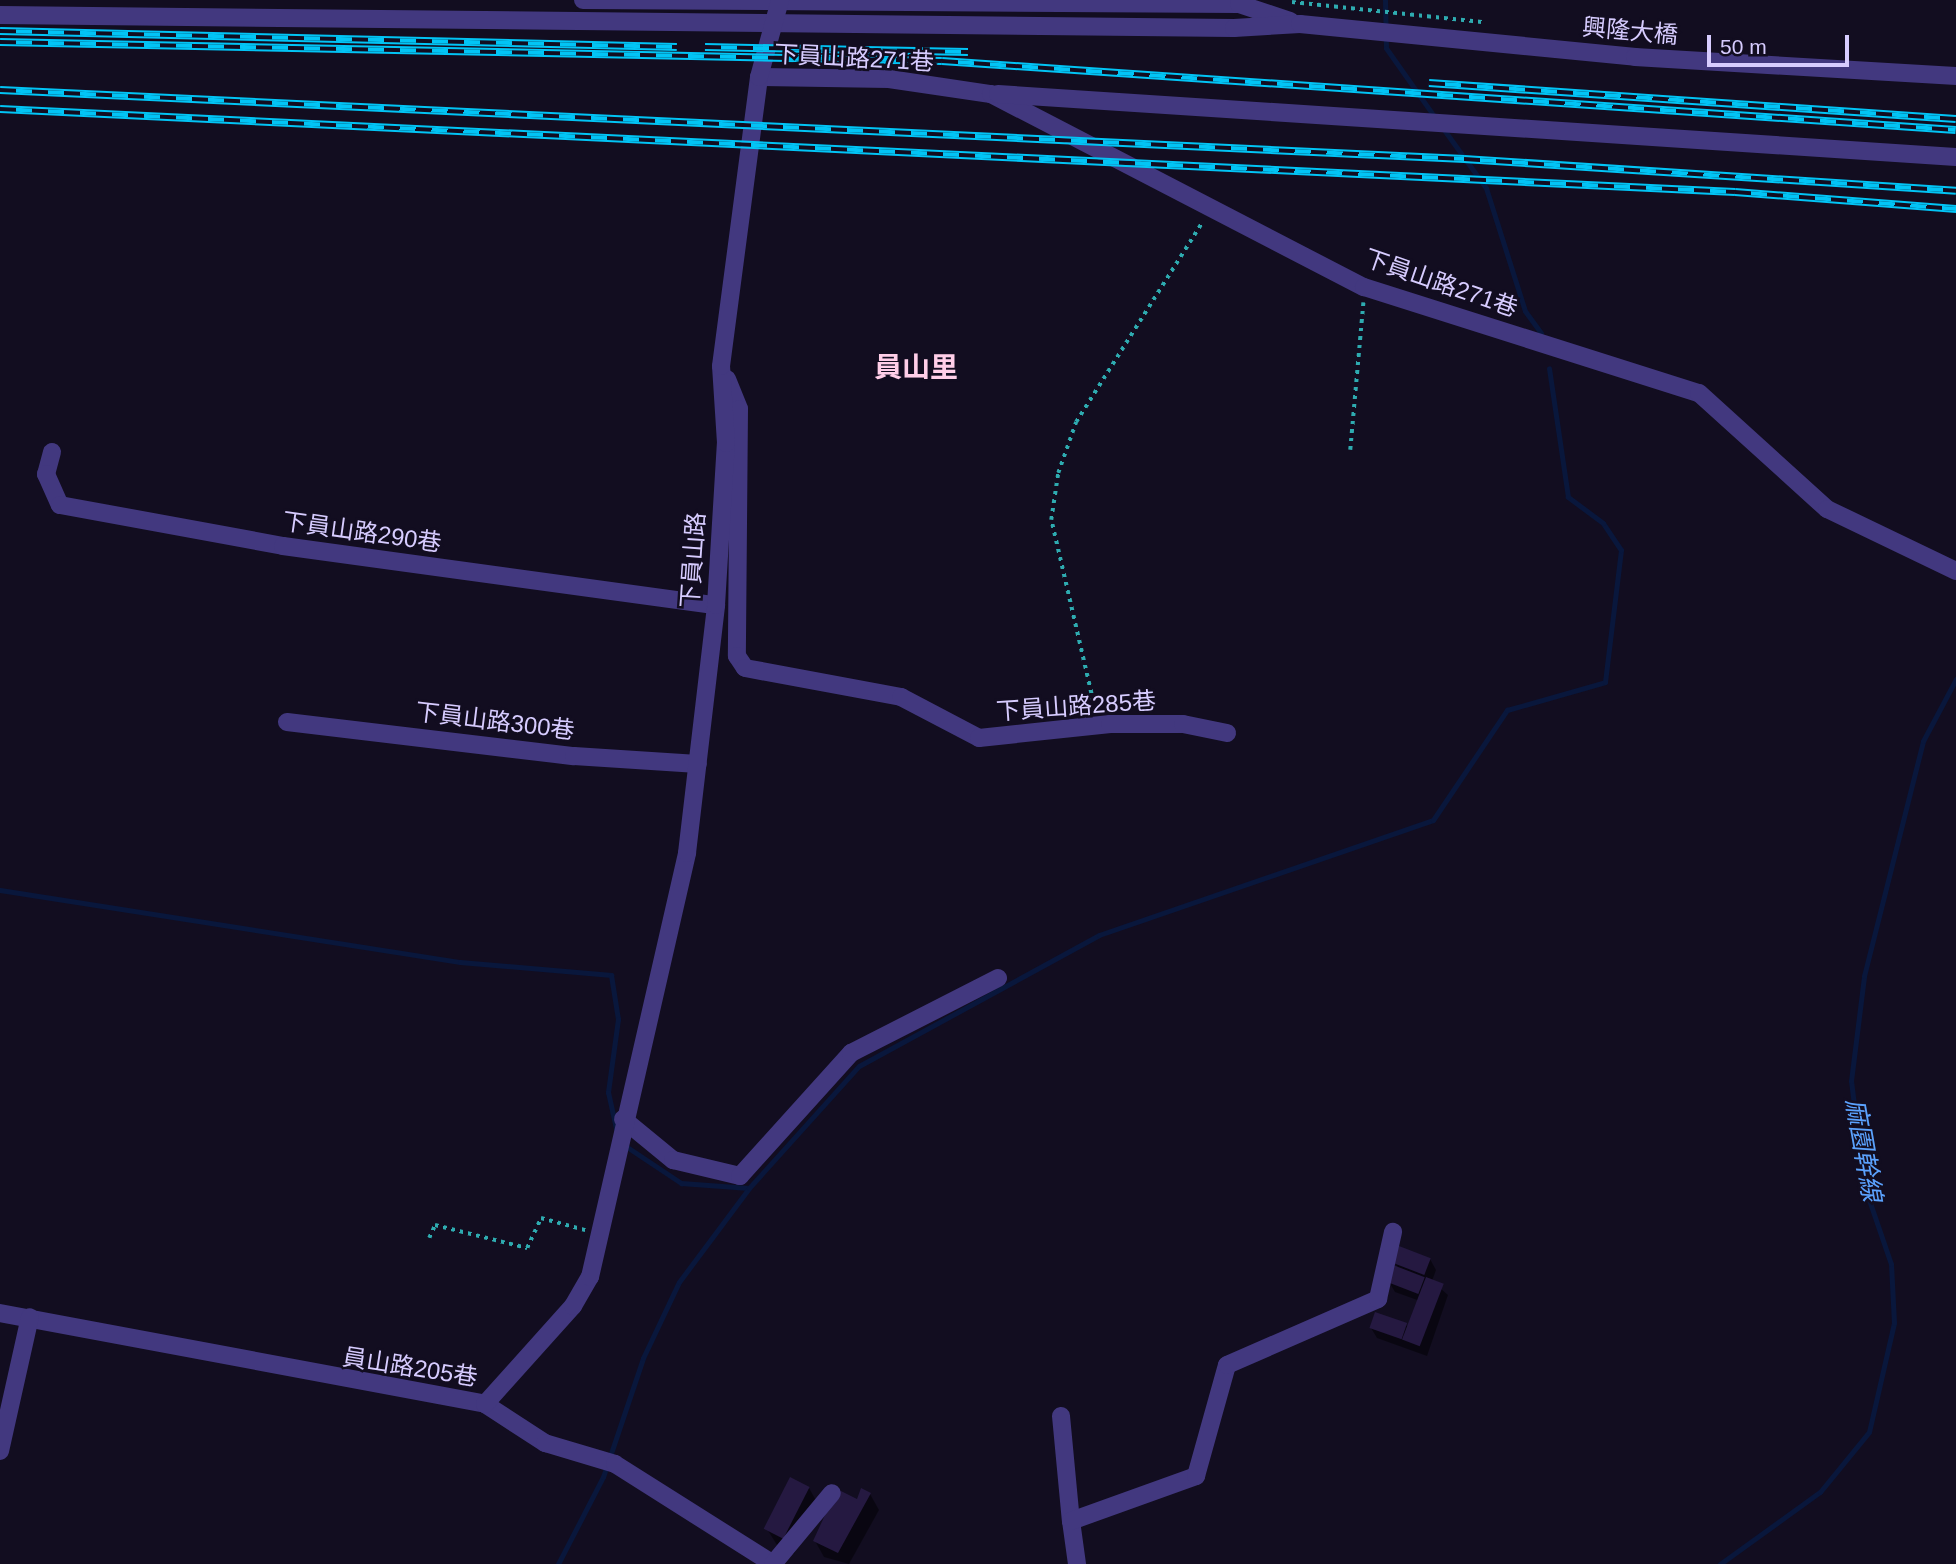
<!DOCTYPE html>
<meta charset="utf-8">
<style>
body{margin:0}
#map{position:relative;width:1956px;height:1564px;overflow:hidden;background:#120d20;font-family:Arial,"Noto Sans TC",sans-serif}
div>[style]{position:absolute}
.shadow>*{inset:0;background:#0007}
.stream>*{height:5px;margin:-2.5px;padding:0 2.5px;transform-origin:2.5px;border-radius:2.5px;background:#09173c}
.building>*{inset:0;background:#251941;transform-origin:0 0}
.path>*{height:3.5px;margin-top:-1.75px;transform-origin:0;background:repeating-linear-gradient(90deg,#2eabb0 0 3.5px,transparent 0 8.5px)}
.minor>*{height:18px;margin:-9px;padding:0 9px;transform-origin:9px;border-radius:9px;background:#42387f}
.rail>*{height:8px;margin-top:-4px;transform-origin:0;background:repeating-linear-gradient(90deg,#120d20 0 16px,#02c4f5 0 32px);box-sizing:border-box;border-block:2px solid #02c4f5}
span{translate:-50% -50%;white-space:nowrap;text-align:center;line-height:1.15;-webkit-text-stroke:5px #120d20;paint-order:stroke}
.street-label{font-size:24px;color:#d7ccff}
.water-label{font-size:26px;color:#5ba2fe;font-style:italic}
.quarter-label{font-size:28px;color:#ffcee8;font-weight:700}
.scale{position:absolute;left:1707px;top:35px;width:142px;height:32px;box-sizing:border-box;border:4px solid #d7ccff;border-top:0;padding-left:9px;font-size:21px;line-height:24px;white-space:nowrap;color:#d7ccff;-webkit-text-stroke:5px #120d20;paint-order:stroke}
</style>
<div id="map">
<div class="shadow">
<i style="clip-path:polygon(1430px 1259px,1436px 1270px,1432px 1281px,1448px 1295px,1427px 1356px,1377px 1338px,1371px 1328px,1406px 1325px,1410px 1330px,1420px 1301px,1395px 1292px,1389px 1282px,1399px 1270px,1395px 1263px)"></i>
<i style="clip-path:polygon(809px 1488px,818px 1504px,794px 1554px,777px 1545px,767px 1529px)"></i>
<i style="clip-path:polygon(870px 1494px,879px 1510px,849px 1564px,824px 1557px,815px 1541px)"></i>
</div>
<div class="stream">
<i style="left:1385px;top:0;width:48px;rotate:88.8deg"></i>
<i style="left:1386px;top:48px;width:87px;rotate:54.8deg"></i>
<i style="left:1442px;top:127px;width:75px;rotate:54.2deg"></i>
<i style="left:1486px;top:188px;width:129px;rotate:72.4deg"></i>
<i style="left:1525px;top:311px;width:27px;rotate:54deg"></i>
<i style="left:0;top:890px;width:466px;rotate:8.9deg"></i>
<i style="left:460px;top:962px;width:152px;rotate:4.9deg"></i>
<i style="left:611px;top:975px;width:45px;rotate:81deg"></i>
<i style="left:618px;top:1019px;width:74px;rotate:97.8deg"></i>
<i style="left:608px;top:1092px;width:42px;rotate:77.6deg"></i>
<i style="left:624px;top:1145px;width:69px;rotate:33.7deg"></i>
<i style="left:681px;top:1183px;width:68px;rotate:4.2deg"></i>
<i style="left:558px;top:1564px;width:98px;rotate:-62.7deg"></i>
<i style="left:603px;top:1477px;width:126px;rotate:-71.4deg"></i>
<i style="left:643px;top:1358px;width:84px;rotate:-64.7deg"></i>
<i style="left:679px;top:1282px;width:117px;rotate:-53.3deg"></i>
<i style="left:749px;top:1188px;width:164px;rotate:-48deg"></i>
<i style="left:859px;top:1066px;width:273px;rotate:-28.6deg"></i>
<i style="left:1099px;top:935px;width:353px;rotate:-19deg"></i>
<i style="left:1433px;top:820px;width:133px;rotate:-56.1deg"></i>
<i style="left:1507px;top:710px;width:102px;rotate:-15.9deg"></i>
<i style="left:1605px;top:682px;width:133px;rotate:-83.1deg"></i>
<i style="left:1621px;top:550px;width:32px;rotate:-124deg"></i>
<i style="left:1603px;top:523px;width:44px;rotate:-143.4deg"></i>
<i style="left:1568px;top:497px;width:130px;rotate:-98.4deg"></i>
<i style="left:1720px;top:1564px;width:123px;rotate:-35.8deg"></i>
<i style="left:1820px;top:1492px;width:77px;rotate:-50.8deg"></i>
<i style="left:1869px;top:1432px;width:112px;rotate:-77.1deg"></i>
<i style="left:1894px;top:1323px;width:59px;rotate:-92.9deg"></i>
<i style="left:1891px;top:1264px;width:83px;rotate:-108.9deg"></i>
<i style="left:1864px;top:1185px;width:105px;rotate:-97.1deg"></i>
<i style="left:1851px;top:1081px;width:106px;rotate:-82.9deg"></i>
<i style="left:1864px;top:976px;width:242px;rotate:-75.9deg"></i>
<i style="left:1923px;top:741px;width:70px;rotate:-62deg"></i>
</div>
<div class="building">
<i style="left:1399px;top:1246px;width:34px;height:18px;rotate:21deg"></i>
<i style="left:1393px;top:1265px;width:34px;height:18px;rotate:21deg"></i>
<i style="left:1426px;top:1277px;width:19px;height:67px;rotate:21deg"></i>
<i style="left:1375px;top:1312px;width:34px;height:17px;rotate:19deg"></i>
<i style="left:790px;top:1477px;width:22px;height:58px;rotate:27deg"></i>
<i style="clip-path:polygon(861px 1488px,871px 1493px,838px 1553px,813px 1541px,837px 1489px,857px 1499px)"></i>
</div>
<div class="path">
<i style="left:1292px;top:2px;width:191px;rotate:6deg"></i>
<i style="left:1350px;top:450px;width:148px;rotate:-84.9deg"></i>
<i style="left:1095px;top:710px;width:195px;rotate:-103deg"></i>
<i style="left:1051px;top:520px;width:48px;rotate:-81.5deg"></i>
<i style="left:1058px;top:473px;width:54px;rotate:-70.6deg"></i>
<i style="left:1076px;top:422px;width:234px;rotate:-57.7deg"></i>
<i style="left:429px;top:1238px;width:14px;rotate:-65deg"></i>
<i style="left:435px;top:1225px;width:95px;rotate:14deg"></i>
<i style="left:527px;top:1248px;width:33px;rotate:-65deg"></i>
<i style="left:541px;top:1218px;width:46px;rotate:15.3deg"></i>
</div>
<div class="minor">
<i style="left:583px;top:0;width:656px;rotate:0.35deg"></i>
<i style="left:1239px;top:4px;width:54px;rotate:18.4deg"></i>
<i style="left:0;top:15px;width:1234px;rotate:0.6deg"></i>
<i style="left:1234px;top:28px;width:66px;rotate:-3.5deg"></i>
<i style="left:1300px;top:24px;width:337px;rotate:5.6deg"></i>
<i style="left:1635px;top:57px;width:322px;rotate:3.4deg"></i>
<i style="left:759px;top:77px;width:130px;rotate:0.9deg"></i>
<i style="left:889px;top:79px;width:103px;rotate:8.4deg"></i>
<i style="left:991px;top:94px;width:420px;rotate:27.4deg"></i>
<i style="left:1364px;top:287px;width:351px;rotate:17.6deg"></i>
<i style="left:1699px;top:393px;width:173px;rotate:42.2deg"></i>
<i style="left:1827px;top:509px;width:143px;rotate:25.7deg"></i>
<i style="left:998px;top:94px;width:960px;rotate:3.76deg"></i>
<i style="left:727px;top:379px;width:32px;rotate:68deg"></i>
<i style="left:739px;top:409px;width:247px;rotate:90.5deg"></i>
<i style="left:737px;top:656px;width:14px;rotate:56deg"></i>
<i style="left:745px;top:668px;width:159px;rotate:10.5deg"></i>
<i style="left:901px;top:697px;width:88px;rotate:27.7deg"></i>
<i style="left:979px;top:738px;width:132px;rotate:-6.1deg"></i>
<i style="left:1110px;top:724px;width:73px"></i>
<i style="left:1183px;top:724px;width:45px;rotate:11.6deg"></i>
<i style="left:52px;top:452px;width:23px;rotate:105deg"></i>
<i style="left:46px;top:474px;width:34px;rotate:66deg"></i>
<i style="left:60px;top:505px;width:227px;rotate:10.4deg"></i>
<i style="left:283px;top:546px;width:437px;rotate:7.8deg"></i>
<i style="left:287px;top:722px;width:289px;rotate:6.8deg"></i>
<i style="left:574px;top:756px;width:124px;rotate:3.7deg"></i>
<i style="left:623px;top:1119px;width:65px;rotate:39.4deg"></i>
<i style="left:673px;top:1160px;width:69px;rotate:13.4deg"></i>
<i style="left:740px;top:1176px;width:166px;rotate:-47.9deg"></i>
<i style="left:851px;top:1053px;width:165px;rotate:-27deg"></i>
<i style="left:0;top:1313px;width:493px;rotate:10.6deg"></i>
<i style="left:485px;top:1404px;width:72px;rotate:33deg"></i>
<i style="left:545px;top:1443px;width:73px;rotate:16.7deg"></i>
<i style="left:615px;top:1464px;width:187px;rotate:32.3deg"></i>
<i style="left:773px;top:1564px;width:92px;rotate:-50.3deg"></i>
<i style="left:485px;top:1404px;width:132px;rotate:-48.1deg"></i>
<i style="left:573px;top:1306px;width:34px;rotate:-60deg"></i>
<i style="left:590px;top:1277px;width:435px;rotate:-77.1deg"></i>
<i style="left:687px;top:853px;width:250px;rotate:-83.3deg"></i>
<i style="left:716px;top:605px;width:162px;rotate:-86.5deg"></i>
<i style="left:726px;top:443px;width:77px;rotate:-93.7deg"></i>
<i style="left:721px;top:366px;width:291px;rotate:-82.5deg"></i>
<i style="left:759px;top:77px;width:80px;rotate:-74.7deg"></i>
<i style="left:1061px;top:1416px;width:105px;rotate:84.6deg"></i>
<i style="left:0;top:1451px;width:137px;rotate:-77.4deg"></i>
<i style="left:1077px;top:1564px;width:43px;rotate:-97.9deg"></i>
<i style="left:1071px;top:1521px;width:133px;rotate:-19.8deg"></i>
<i style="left:1196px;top:1476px;width:115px;rotate:-74.4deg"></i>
<i style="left:1227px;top:1365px;width:165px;rotate:-23.6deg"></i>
<i style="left:1378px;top:1299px;width:69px;rotate:-77.4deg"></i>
</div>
<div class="rail">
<i style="left:0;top:31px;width:677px;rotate:1.35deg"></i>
<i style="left:0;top:42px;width:942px;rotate:1.16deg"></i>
<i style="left:942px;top:61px;width:1016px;rotate:3.89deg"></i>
<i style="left:705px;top:47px;width:263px;rotate:1.1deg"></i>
<i style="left:1429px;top:83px;width:528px;rotate:3.91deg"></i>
<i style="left:0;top:90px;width:1466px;rotate:2.7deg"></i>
<i style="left:1464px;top:159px;width:493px;rotate:3.7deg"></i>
<i style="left:0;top:109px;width:1737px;rotate:2.74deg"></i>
<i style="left:1735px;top:192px;width:222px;rotate:4.4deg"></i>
</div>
<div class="street-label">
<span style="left:1630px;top:31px;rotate:5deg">興隆大橋</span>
<span style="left:854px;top:58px;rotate:3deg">下員山路271巷</span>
<span style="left:1441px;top:283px;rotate:19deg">下員山路271巷</span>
<span style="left:362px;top:532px;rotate:8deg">下員山路290巷</span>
<span style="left:693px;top:560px;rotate:-86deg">下員山路</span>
<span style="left:1076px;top:706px;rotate:-4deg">下員山路285巷</span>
<span style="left:495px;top:721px;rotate:7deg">下員山路300巷</span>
<span style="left:410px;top:1367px;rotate:9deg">員山路205巷</span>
</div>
<div class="water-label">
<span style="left:1863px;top:1150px;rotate:80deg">麻園幹線</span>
</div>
<div class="quarter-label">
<span style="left:916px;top:368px">員山里</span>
</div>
<div class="scale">50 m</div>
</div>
